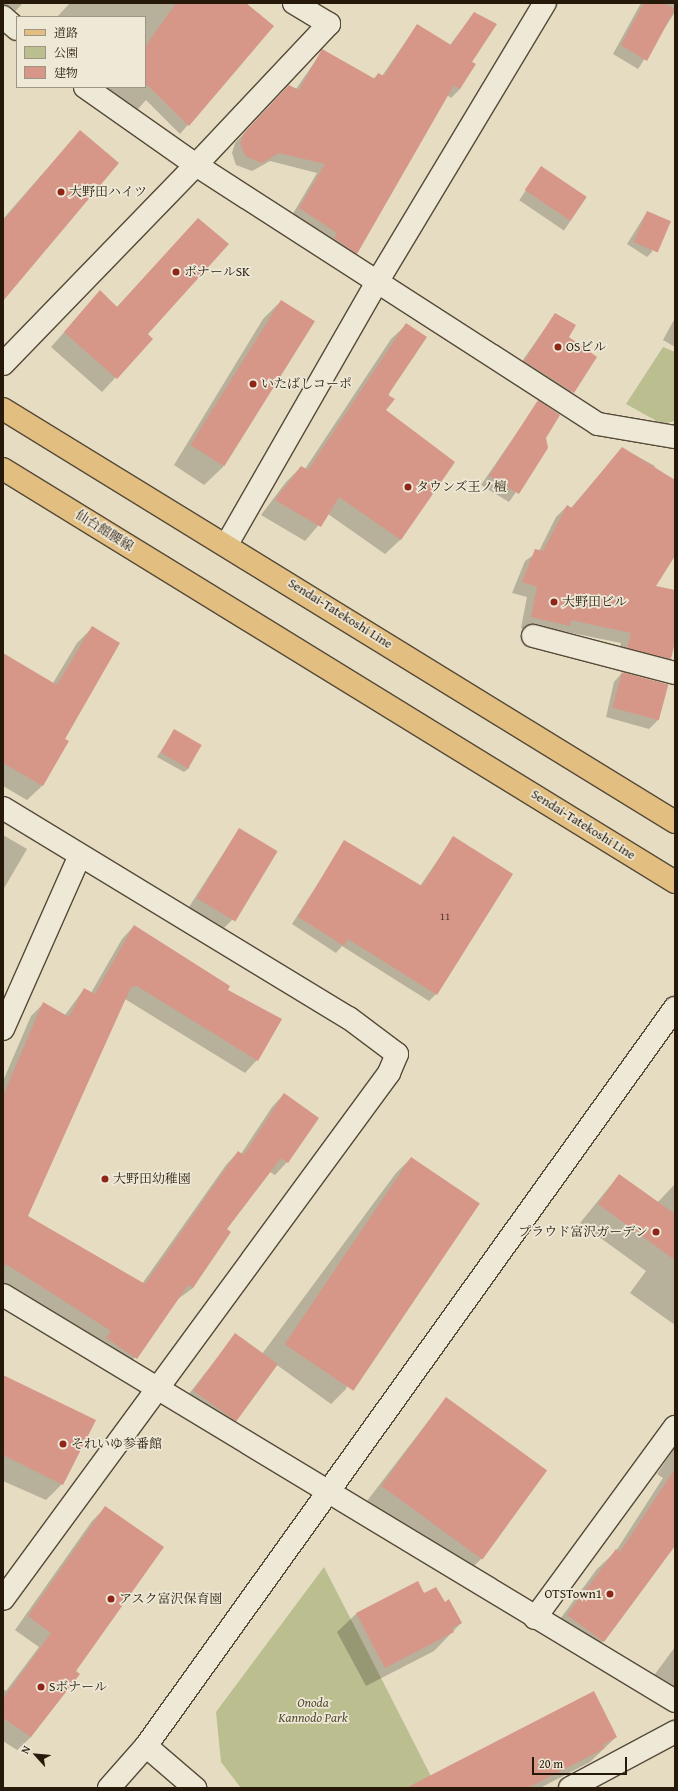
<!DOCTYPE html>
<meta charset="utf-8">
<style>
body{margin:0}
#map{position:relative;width:678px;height:1791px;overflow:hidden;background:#e5dcc2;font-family:"Gentium Book Plus","Noto Serif JP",serif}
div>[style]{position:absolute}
.green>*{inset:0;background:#bbbf8f}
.shadow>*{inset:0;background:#0003;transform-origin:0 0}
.building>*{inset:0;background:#d69789;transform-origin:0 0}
.roads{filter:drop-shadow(1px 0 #564a38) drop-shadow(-1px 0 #564a38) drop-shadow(0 1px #564a38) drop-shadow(0 -1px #564a38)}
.minor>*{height:22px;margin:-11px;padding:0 11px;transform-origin:11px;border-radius:11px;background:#eee8d7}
.major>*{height:22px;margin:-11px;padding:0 11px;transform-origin:11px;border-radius:11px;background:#e2be81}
.dots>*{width:11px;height:11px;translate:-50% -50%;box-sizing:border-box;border:2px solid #eee8d7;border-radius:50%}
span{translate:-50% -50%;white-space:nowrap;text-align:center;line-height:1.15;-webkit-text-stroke:3.5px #eee8d7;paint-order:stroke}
.number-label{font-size:11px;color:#52382a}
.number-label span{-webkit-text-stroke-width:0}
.poi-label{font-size:13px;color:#26190a}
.left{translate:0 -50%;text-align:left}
.right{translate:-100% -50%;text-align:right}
.street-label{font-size:13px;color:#26190a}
.park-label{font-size:13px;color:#534b32;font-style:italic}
.frame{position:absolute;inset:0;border:4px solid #26190a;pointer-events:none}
.legend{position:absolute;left:16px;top:16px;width:130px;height:72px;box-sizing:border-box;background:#eee8d7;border:1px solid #9e9585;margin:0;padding:5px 7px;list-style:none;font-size:12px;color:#26190a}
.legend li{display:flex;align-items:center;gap:8px;height:20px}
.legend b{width:20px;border:1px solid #9e9585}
.north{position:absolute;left:16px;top:1735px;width:40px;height:40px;-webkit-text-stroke:3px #eee8d7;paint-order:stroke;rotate:297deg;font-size:11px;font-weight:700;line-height:16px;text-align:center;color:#26190a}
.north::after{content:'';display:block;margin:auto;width:14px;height:18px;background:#26190a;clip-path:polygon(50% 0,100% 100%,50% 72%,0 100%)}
.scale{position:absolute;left:532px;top:1757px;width:95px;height:18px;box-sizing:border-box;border:2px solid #26190a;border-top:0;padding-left:5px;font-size:12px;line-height:14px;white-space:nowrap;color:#26190a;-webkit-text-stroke:3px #eee8d7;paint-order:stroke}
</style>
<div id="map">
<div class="green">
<i style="clip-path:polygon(663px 347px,675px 352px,675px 421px,662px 424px,626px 404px)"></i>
<i style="clip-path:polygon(324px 1567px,380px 1676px,437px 1788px,241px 1788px,221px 1762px,216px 1712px)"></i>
</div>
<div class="shadow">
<i style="clip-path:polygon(3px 3px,23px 3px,6px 21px)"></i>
<i style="clip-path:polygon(70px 3px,245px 3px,273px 26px,180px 134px,146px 100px,131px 117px,90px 87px,145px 87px,145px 17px,57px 17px)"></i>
<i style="clip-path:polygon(641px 3px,675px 3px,675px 12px,638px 69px,613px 54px)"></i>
<i style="clip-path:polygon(474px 13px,470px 62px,474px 64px,460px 89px,451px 98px,447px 95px,356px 253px,347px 262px,291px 217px,317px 173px,270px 161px,252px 171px,236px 165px,232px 153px,235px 143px,280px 95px,296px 89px,323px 50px,373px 79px,378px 74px,382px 76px,417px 25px,450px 45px)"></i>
<i style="clip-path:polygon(80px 131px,3px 299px,3px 219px)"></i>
<i style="left:541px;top:168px;width:54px;height:39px;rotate:34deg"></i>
<i style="clip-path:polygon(647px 212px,652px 252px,647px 257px,627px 244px)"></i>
<i style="clip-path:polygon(198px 219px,146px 335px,151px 339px,102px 392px,51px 347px,100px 292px,117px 307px)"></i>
<i style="clip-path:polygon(281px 301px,223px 467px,204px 485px,174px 465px,263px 319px)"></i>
<i style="clip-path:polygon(555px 314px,568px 337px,595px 357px,564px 402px,516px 370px)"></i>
<i style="clip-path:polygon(675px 318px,675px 347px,663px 340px)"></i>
<i style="clip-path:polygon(406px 325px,385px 411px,453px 462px,400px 540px,385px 554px,328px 514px,305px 541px,261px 515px,286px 482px,301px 467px,305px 469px,391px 339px)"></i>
<i style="clip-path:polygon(538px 402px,547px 448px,509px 502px,481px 485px)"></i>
<i style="clip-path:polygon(622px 448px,655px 466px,652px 471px,675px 481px,675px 554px,654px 587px,675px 591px,675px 638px,670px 659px,659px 669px,617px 658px,621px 643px,562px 631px,558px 636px,521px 628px,527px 597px,512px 593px,525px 561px,539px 551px,556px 517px,567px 506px,571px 508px)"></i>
<i style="clip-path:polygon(92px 628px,63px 739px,43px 785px,27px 800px,3px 786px,3px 655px,53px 683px,77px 643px)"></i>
<i style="clip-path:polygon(622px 673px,658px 720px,649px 729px,606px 717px,614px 682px)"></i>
<i style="clip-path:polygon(174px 731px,189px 768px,184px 772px,157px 757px)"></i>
<i style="clip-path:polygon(239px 829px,233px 919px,224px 928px,189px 907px)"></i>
<i style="clip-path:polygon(3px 835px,27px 849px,3px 890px)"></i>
<i style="clip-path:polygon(453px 838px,436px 994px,429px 1001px,342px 946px,336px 953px,292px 924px,345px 841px,420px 886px)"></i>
<i style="clip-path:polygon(134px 926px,226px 991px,257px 1060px,245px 1073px,125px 999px,27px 1216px,142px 1284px,226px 1165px,238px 1152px,241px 1154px,272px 1107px,284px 1094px,287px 1162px,275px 1175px,270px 1172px,225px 1230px,193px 1288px,178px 1299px,124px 1372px,99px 1345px,3px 1284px,3px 1081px,31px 1016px,44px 1003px,65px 1015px,84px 989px,91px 993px,122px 939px)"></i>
<i style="clip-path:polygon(411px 1158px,346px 1389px,331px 1404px,277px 1365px,229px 1429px,185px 1399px,235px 1335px,262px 1354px,396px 1173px)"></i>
<i style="clip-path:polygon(619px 1175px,658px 1202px,675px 1184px,675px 1325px,630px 1293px,646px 1271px,580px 1223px)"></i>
<i style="clip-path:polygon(3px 1375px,62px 1484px,46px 1500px,3px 1481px)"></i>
<i style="clip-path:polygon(446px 1398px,482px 1558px,467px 1573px,367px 1501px)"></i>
<i style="clip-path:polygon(675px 1447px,675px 1542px,603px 1641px,584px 1660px,549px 1634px,597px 1569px,616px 1551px,663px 1478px,657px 1474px)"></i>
<i style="clip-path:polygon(105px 1508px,75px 1671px,31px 1737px,17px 1750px,3px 1741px,3px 1689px,6px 1691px,39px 1647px,15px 1630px,92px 1521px)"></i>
<i style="clip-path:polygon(418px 1583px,424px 1595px,444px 1603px,461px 1623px,434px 1651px,366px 1686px,337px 1632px,356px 1614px)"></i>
<i style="clip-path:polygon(675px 1647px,675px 1708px,644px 1689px)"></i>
<i style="clip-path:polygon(616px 1737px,590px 1762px,540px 1788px,421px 1788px)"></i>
</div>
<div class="building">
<i style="clip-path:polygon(176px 3px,246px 3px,274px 26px,189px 126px,145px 83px,145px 47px)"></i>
<i style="clip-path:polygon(644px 3px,663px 3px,675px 9px,647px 61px,621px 45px)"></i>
<i style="clip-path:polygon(474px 12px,497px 24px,472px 62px,476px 64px,460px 89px,454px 85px,357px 254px,334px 238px,337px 233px,299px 208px,325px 164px,279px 153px,262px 163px,245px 156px,240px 143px,244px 133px,289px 85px,299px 90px,322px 49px,375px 79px,378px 73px,384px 76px,417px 24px,451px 45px)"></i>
<i style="clip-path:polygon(80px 130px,119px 163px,3px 301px,3px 221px)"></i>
<i style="left:541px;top:166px;width:55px;height:29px;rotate:34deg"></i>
<i style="left:647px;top:211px;width:26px;height:34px;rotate:23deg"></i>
<i style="clip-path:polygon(198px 218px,229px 244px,148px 334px,153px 339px,117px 379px,64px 332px,100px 290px,117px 307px)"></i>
<i style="left:281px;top:300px;width:40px;height:171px;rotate:32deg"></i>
<i style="clip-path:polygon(555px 313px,576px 325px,569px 337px,597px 357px,574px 393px,524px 361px)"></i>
<i style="clip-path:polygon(406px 323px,427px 337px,388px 395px,395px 399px,386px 410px,455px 462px,401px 540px,339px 497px,321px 527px,275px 500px,301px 466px,308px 470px)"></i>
<i style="clip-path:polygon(538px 400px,560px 415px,546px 438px,548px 448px,519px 494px,489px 476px)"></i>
<i style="clip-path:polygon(622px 447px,675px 480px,675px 556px,656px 586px,675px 590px,675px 642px,671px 659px,627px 648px,631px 633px,571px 620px,570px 626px,531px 617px,537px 587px,522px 582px,535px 549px,543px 551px,567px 505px,572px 508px)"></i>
<i style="clip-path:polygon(92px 626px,120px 643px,65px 739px,69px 741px,43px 786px,3px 763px,3px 653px,57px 685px)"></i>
<i style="left:622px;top:672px;width:48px;height:37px;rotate:15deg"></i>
<i style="left:174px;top:729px;width:32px;height:27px;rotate:30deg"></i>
<i style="left:239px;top:828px;width:45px;height:82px;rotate:31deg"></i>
<i style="clip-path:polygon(453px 836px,513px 874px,437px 995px,348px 939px,344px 946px,298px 917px,344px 840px,422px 886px)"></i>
<i style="clip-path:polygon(134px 925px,230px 986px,228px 990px,282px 1019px,258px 1061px,137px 986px,131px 987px,28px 1216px,145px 1284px,238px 1151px,244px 1155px,284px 1093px,319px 1118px,288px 1163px,281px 1158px,227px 1229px,231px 1232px,193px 1288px,188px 1285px,137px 1359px,106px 1338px,111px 1331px,6px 1264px,3px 1270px,3px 1096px,43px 1002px,69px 1017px,84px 988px,95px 994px)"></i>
<i style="left:411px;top:1157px;width:83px;height:226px;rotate:34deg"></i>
<i style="clip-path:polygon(619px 1174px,675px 1214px,675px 1260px,598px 1204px)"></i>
<i style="left:235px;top:1333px;width:53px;height:71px;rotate:36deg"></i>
<i style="clip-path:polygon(3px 1375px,96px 1420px,63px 1485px,3px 1455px)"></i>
<i style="left:446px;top:1397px;width:125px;height:110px;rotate:36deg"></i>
<i style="clip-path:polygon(675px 1469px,675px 1546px,604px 1642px,567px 1615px,616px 1549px,620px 1552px)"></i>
<i style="clip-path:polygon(105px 1506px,164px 1547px,76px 1671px,80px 1674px,31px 1737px,3px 1718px,3px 1699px,51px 1633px,28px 1616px)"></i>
<i style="clip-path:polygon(418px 1581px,424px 1593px,436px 1587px,445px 1602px,449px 1599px,462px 1623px,452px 1628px,454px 1632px,385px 1668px,356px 1613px)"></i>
<i style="clip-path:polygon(594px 1691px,617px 1737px,603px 1745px,605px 1748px,528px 1788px,406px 1788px)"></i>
</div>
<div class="roads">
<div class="minor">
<i style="left:3px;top:17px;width:18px;rotate:41deg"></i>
<i style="left:85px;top:87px;width:136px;rotate:35.1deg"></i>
<i style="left:196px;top:165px;width:194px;rotate:-46.7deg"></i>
<i style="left:329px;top:24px;width:41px;rotate:-149deg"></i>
<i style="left:3px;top:364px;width:277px;rotate:-45.9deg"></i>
<i style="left:196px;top:165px;width:478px;rotate:32.8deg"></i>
<i style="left:598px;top:424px;width:78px;rotate:9.6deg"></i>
<i style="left:227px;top:544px;width:300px;rotate:-60.2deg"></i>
<i style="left:376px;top:284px;width:328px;rotate:-59deg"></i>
<i style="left:533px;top:636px;width:147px;rotate:14.6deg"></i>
<i style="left:3px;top:808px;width:405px;rotate:31.3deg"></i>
<i style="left:349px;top:1018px;width:60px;rotate:36.9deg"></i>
<i style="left:397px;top:1054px;width:21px;rotate:113deg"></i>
<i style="left:389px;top:1073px;width:652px;rotate:126.27deg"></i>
<i style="left:3px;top:1029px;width:190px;rotate:-66.1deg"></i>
<i style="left:3px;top:1295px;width:785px;rotate:31.14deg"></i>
<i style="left:535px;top:1618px;width:237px;rotate:-53.8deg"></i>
<i style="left:146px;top:1746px;width:65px;rotate:40.6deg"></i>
<i style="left:109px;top:1788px;width:56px;rotate:-48.6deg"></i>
<i style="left:146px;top:1746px;width:908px;rotate:-54.37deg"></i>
<i style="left:570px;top:1788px;width:119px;rotate:-28.1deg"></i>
</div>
<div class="major">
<i style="left:3px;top:409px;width:789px;rotate:31.57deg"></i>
<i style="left:3px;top:469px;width:789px;rotate:31.57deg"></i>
</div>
</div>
<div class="dots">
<i style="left:61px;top:192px;background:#8f2418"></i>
<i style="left:176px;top:272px;background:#8f2418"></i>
<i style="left:558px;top:347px;background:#8f2418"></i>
<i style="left:253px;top:384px;background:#8f2418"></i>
<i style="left:408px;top:487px;background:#8f2418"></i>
<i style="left:554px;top:602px;background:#8f2418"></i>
<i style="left:105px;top:1179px;background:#8f2418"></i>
<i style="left:656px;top:1232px;background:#8f2418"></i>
<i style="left:63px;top:1444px;background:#8f2418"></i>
<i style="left:610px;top:1594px;background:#8f2418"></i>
<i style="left:111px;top:1599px;background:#8f2418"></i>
<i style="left:41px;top:1687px;background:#8f2418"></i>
</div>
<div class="number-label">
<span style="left:445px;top:916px">11</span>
</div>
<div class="poi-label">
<span class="left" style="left:69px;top:192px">大野田ハイツ</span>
<span class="left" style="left:184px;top:272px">ボナールSK</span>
<span class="left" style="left:566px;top:347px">OSビル</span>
<span class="left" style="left:261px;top:384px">いたばしコーポ</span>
<span class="left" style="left:416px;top:487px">タウンズ王ノ檀</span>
<span class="left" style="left:562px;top:602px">大野田ビル</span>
<span class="left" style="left:113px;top:1179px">大野田幼稚園</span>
<span class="right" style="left:648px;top:1232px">プラウド富沢ガーデン</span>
<span class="left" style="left:71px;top:1444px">それいゆ参番館</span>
<span class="right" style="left:602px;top:1594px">OTSTown1</span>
<span class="left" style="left:119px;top:1599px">アスク富沢保育園</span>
<span class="left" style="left:49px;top:1687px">Sボナール</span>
</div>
<div class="street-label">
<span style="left:104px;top:531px;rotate:32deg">仙台館腰線</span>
<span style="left:340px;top:614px;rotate:32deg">Sendai-Tatekoshi Line</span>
<span style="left:583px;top:825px;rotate:32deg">Sendai-Tatekoshi Line</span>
</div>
<div class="park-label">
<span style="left:313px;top:1711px">Onoda<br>Kannodo Park</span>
</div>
<div class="frame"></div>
<ul class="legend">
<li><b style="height:5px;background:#e2be81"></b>道路</li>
<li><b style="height:11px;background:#bbbf8f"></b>公園</li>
<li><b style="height:11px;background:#d69789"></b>建物</li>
</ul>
<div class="north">N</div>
<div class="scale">20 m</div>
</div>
